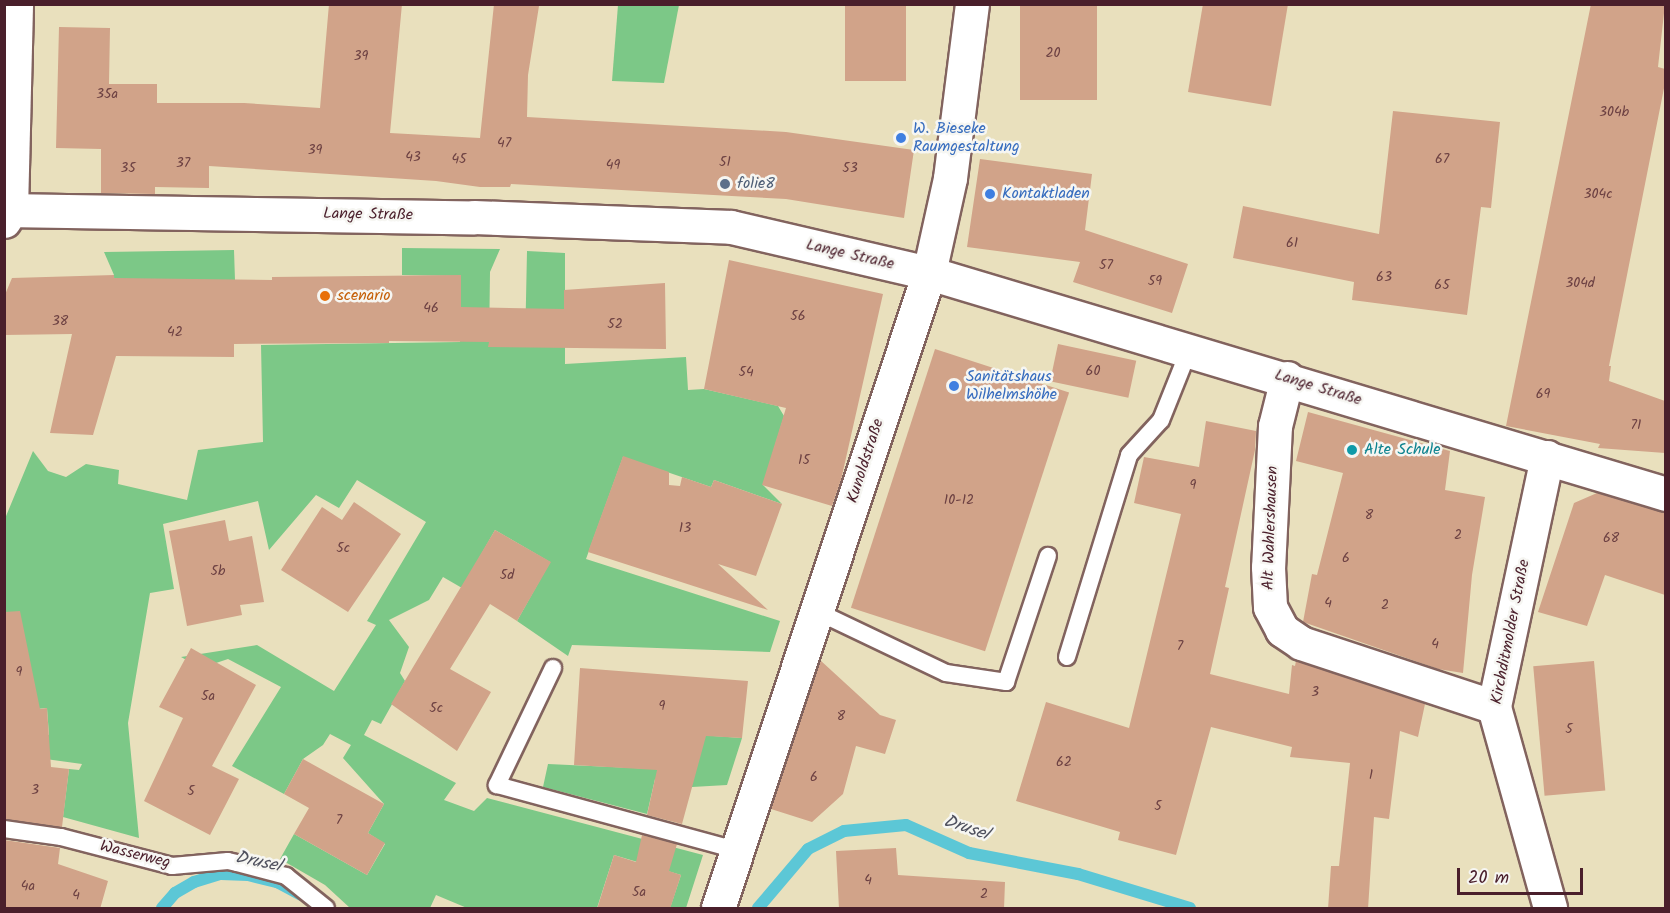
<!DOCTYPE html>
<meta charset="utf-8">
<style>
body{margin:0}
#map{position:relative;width:1670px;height:913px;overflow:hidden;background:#e9e0bd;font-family:Kalam,sans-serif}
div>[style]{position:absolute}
.green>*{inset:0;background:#7cc887}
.stream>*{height:12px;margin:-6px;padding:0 6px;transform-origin:6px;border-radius:6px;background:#5cc7d6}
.building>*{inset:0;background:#d1a389;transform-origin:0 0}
.roads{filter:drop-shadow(2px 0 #82635e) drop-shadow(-2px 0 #82635e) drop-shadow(0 2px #82635e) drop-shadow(0 -2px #82635e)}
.lane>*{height:16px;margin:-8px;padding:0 8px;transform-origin:8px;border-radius:8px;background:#fff}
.street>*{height:33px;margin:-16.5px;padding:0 16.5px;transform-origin:16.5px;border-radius:16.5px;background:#fff}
.dots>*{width:16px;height:16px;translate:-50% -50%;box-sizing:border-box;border:3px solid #f6f6f2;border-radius:50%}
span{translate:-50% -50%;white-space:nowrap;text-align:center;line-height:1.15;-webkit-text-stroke:5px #f6f6f2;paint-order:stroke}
.number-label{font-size:14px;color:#6c4042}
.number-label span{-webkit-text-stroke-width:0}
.shop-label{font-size:16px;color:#366cbe}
.left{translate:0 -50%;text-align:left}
.service-label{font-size:16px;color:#4e5e75}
.street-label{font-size:16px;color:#4a1f2b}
.food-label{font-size:16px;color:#c56008}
.culture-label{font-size:16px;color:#0d838f}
.water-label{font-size:18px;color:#4f515e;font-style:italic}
.frame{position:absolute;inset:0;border:6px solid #4a1f2b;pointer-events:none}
.scale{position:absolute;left:1457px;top:868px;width:126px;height:27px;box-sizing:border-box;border:3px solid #4a1f2b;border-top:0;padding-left:8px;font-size:18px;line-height:21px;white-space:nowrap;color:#4a1f2b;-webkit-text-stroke:4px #f6f6f2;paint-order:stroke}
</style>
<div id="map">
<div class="green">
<i style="clip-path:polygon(618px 5px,679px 5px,664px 83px,612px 81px)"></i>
<i style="clip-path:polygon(402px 248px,500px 249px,490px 272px,489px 347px,525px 347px,527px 251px,565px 253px,565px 364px,686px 357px,688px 390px,704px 389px,778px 406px,784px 416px,763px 485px,782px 504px,714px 480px,711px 487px,623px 457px,586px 559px,780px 621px,770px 652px,572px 645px,568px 656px,517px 621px,550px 562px,495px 530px,462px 588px,443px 577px,429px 600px,389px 620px,409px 647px,400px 673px,405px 681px,381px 724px,372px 720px,364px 735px,456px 783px,444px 800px,474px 811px,487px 798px,703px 855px,686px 908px,670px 908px,681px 875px,614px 855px,597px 908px,467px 908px,436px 895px,430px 908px,350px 908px,325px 885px,280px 859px,294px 834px,367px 875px,385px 844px,368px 833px,384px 804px,343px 758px,351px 745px,330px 734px,323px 745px,303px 759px,284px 794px,232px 766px,281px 687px,228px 659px,201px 668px,181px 657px,257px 645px,334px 691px,376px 625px,367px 621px,426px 522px,357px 480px,339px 508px,316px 495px,269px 550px,258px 501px,163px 524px,174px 589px,150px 593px,128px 723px,139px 838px,63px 817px,69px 769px,79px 770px,82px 764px,31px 757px,31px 737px,49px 735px,47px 708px,5px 712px,4px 521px,33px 451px,48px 471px,66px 477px,86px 464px,119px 470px,118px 484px,187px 500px,198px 450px,263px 442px,261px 345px,460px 342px,461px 276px,402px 275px)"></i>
<i style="clip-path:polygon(234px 250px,235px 280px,115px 308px,114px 275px,104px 252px)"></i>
<i style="clip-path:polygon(657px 732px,742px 738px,727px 785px,692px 787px,655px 779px,647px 814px,543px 787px,548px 764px,655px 769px)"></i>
</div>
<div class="stream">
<i style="left:162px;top:908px;width:20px;rotate:-49deg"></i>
<i style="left:175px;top:893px;width:22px;rotate:-30deg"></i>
<i style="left:194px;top:882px;width:28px;rotate:-17deg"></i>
<i style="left:221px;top:874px;width:27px;rotate:2deg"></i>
<i style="left:248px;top:875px;width:30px;rotate:14deg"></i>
<i style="left:277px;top:882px;width:27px;rotate:28deg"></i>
<i style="left:758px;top:908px;width:77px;rotate:-49.7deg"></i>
<i style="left:808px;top:849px;width:40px;rotate:-26.6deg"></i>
<i style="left:844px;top:831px;width:62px;rotate:-5.5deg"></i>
<i style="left:906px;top:825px;width:69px;rotate:24deg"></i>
<i style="left:969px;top:853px;width:111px;rotate:10.9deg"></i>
<i style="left:1078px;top:874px;width:117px;rotate:16.9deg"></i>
</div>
<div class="building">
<i style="clip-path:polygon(329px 4px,402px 4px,390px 133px,480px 138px,494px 4px,539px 6px,528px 75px,527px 117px,786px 132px,914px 150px,904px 218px,786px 199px,511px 184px,510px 187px,480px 187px,436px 181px,209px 166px,209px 188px,155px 187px,155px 194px,101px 193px,101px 149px,56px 148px,59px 27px,110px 28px,109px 84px,157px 84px,157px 103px,244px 103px,320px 108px)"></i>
<i style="left:845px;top:4px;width:61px;height:77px"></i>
<i style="left:1020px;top:4px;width:77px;height:96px"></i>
<i style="clip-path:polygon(1203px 4px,1288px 4px,1271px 106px,1188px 92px)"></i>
<i style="clip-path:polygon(1591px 4px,1665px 4px,1658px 67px,1665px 69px,1665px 83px,1609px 366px,1611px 366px,1609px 381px,1665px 401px,1665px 453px,1598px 448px,1600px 444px,1506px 426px)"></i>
<i style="clip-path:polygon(1393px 111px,1500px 122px,1491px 208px,1481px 207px,1467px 315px,1352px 300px,1354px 282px,1233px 258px,1243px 206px,1379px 234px)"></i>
<i style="clip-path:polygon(980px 159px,1092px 174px,1085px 230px,1188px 264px,1172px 313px,1073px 282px,1080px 262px,967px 247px)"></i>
<i style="clip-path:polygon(729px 260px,883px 294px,841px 480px,832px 506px,762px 485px,786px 408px,704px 389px)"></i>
<i style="clip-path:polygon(114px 275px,114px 278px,272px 280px,272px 277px,461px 275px,461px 307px,564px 309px,564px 290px,665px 283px,666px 349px,488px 347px,489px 342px,389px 341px,389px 343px,234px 344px,234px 357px,116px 356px,93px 435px,50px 433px,72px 334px,4px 335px,4px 297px,12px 278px)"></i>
<i style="left:1058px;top:344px;width:80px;height:38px;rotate:12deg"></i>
<i style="left:935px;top:349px;width:141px;height:272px;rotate:18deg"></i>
<i style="clip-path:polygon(1308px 412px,1450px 451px,1445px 490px,1485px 497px,1472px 575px,1463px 673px,1438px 669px,1303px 622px,1312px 574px,1317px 575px,1343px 473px,1296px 461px)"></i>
<i style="clip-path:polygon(1206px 421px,1256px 431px,1255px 450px,1225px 587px,1229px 588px,1210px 674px,1289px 694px,1292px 665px,1295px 666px,1296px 661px,1425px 704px,1418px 737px,1400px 731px,1389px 819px,1374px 817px,1368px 909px,1328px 909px,1331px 866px,1339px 866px,1350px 763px,1290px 757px,1292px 747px,1211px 727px,1176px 855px,1118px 840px,1120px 832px,1016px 801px,1046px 702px,1129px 728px,1181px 514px,1134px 503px,1144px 457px,1199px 467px)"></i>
<i style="clip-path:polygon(623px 456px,669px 472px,669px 485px,680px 486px,682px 477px,711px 487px,714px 480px,782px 504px,756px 576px,718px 564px,768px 610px,588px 552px)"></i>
<i style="clip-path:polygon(1597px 493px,1665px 512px,1665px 595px,1605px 575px,1587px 626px,1538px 612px,1574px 503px)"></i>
<i style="clip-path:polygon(354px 502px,401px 534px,348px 612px,281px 570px,322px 507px,342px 520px)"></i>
<i style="clip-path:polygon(225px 520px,229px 541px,252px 536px,264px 602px,240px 605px,242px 615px,187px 626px,169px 531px)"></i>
<i style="clip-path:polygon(495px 530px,551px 562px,517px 621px,490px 604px,450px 669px,491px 692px,457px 751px,391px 704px)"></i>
<i style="clip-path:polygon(20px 611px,40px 709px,47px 708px,51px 767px,69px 769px,62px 827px,4px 819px,4px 612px)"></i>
<i style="clip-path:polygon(191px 648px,256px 685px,212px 766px,239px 779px,210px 835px,144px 801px,183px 718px,159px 707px)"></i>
<i style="clip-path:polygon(820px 660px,880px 715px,896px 720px,885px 754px,856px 746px,843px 794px,812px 822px,771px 809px)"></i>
<i style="left:1594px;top:661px;width:130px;height:61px;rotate:85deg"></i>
<i style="clip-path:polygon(580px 668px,748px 681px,742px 738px,706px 736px,682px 824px,647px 815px,657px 770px,574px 765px)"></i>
<i style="clip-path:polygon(303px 759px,384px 804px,368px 833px,385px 843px,367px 875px,294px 834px,309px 808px,284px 794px)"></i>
<i style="clip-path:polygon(642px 835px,677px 844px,669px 871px,681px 875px,670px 909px,597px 909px,614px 855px,636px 862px)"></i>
<i style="clip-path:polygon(4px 840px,60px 848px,58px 864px,108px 881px,100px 909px,4px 909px)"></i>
<i style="clip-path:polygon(896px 848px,898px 875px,1005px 882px,1004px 909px,839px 909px,836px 851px)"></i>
</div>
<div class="roads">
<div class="lane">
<i style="left:816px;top:611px;width:144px;rotate:25.5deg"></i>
<i style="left:946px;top:673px;width:61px;rotate:8.5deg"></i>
<i style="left:1006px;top:682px;width:133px;rotate:-71.6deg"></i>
<i style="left:1067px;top:657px;width:211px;rotate:-72.9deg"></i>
<i style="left:1129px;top:455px;width:47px;rotate:-47.6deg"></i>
<i style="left:1161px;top:420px;width:75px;rotate:-68.2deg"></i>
<i style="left:553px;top:668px;width:130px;rotate:115.6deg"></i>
<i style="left:497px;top:785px;width:249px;rotate:15.2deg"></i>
<i style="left:4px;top:829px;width:58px;rotate:8deg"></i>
<i style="left:61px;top:837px;width:115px;rotate:14.6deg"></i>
<i style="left:172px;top:866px;width:56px;rotate:-5.1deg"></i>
<i style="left:228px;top:861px;width:9px;rotate:13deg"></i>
<i style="left:237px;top:863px;width:51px;rotate:14.9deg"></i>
<i style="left:286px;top:876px;width:51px;rotate:38.7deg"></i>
</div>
<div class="street">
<i style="left:4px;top:210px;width:470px;rotate:0.9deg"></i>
<i style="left:474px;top:217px;width:257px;rotate:2.2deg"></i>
<i style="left:731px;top:227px;width:203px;rotate:13.1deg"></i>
<i style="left:929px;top:273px;width:769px;rotate:16.69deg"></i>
<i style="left:4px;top:221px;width:13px;rotate:-58deg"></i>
<i style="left:11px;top:210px;width:206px;rotate:-88.6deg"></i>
<i style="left:1287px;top:378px;width:49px;rotate:104deg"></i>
<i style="left:1275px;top:426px;width:141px;rotate:92.8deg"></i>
<i style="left:1268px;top:567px;width:40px;rotate:87.1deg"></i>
<i style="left:1270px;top:607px;width:26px;rotate:62deg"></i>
<i style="left:1282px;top:630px;width:23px;rotate:34deg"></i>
<i style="left:1301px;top:643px;width:203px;rotate:18.3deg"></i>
<i style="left:1547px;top:457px;width:256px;rotate:102deg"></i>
<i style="left:1494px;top:707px;width:209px;rotate:74.4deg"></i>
<i style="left:718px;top:908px;width:669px;rotate:-71.62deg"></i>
<i style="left:929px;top:273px;width:97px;rotate:-77.5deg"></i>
<i style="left:950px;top:178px;width:175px;rotate:-82.8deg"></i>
</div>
</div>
<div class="dots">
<i style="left:901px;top:138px;background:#3f7fe0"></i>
<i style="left:725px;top:184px;background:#5c6f8a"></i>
<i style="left:990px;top:194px;background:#3f7fe0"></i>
<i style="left:325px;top:296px;background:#e8710a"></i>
<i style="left:954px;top:386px;background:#3f7fe0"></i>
<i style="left:1352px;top:450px;background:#0f9aa8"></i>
</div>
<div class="number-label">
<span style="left:1053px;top:53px">20</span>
<span style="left:361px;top:56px">39</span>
<span style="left:107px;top:94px">35a</span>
<span style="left:1614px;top:112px">304b</span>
<span style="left:504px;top:143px">47</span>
<span style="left:315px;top:150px">39</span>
<span style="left:413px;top:157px">43</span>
<span style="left:459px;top:159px">45</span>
<span style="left:1442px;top:159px">67</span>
<span style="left:725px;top:162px">51</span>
<span style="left:183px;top:163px">37</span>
<span style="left:613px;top:165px">49</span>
<span style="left:128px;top:168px">35</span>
<span style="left:850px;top:168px">53</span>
<span style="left:1598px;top:194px">304c</span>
<span style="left:1292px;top:243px">61</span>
<span style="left:1106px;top:265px">57</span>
<span style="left:1384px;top:277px">63</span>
<span style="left:1155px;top:281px">59</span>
<span style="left:1580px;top:283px">304d</span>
<span style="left:1442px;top:285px">65</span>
<span style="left:431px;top:308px">46</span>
<span style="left:798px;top:316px">56</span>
<span style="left:60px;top:321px">38</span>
<span style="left:615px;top:324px">52</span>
<span style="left:175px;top:332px">42</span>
<span style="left:1093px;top:371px">60</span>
<span style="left:746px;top:372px">54</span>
<span style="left:1543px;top:394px">69</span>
<span style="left:1636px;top:425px">71</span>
<span style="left:804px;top:460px">15</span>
<span style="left:1193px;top:485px">9</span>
<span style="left:959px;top:500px">10-12</span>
<span style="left:1369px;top:515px">8</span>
<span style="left:685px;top:528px">13</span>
<span style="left:1458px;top:535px">2</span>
<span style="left:1611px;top:538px">68</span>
<span style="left:343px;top:548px">5c</span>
<span style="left:1346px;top:558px">6</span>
<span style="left:218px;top:571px">5b</span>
<span style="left:507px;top:575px">5d</span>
<span style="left:1328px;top:603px">4</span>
<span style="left:1385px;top:605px">2</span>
<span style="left:1435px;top:644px">4</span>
<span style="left:1180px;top:646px">7</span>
<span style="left:19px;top:672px">9</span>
<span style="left:1315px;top:692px">3</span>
<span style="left:208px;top:696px">5a</span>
<span style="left:662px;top:706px">9</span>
<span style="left:436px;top:708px">5c</span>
<span style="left:841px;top:716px">8</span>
<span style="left:1569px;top:729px">5</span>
<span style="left:1064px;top:762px">62</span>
<span style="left:1371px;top:775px">1</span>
<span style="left:814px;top:777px">6</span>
<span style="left:35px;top:790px">3</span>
<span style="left:191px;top:791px">5</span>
<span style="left:1158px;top:806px">5</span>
<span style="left:339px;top:820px">7</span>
<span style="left:868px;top:880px">4</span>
<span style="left:28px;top:886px">4a</span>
<span style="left:639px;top:892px">5a</span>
<span style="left:984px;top:894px">2</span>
<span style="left:76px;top:895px">4</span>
</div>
<div class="shop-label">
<span class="left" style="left:913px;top:138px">W. Bieseke<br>Raumgestaltung</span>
<span class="left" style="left:1002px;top:194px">Kontaktladen</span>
<span class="left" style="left:966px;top:386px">Sanitätshaus<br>Wilhelmshöhe</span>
</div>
<div class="service-label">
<span class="left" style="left:737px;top:184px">folie8</span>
</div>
<div class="street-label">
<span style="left:368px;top:215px;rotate:1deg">Lange Straße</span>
<span style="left:850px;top:255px;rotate:13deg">Lange Straße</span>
<span style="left:1318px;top:388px;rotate:17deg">Lange Straße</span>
<span style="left:866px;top:461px;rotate:-72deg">Kunoldstraße</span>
<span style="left:1271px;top:528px;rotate:-88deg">Alt Wahlershausen</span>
<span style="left:1511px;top:632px;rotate:-79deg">Kirchditmolder Straße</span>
<span style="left:135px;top:855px;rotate:14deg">Wasserweg</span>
</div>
<div class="food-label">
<span class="left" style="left:337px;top:296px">scenario</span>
</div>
<div class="culture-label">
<span class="left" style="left:1364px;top:450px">Alte Schule</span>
</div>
<div class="water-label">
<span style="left:966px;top:829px;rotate:19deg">Drusel</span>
<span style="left:258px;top:863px;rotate:12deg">Drusel</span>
</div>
<div class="frame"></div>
<div class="scale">20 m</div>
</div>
